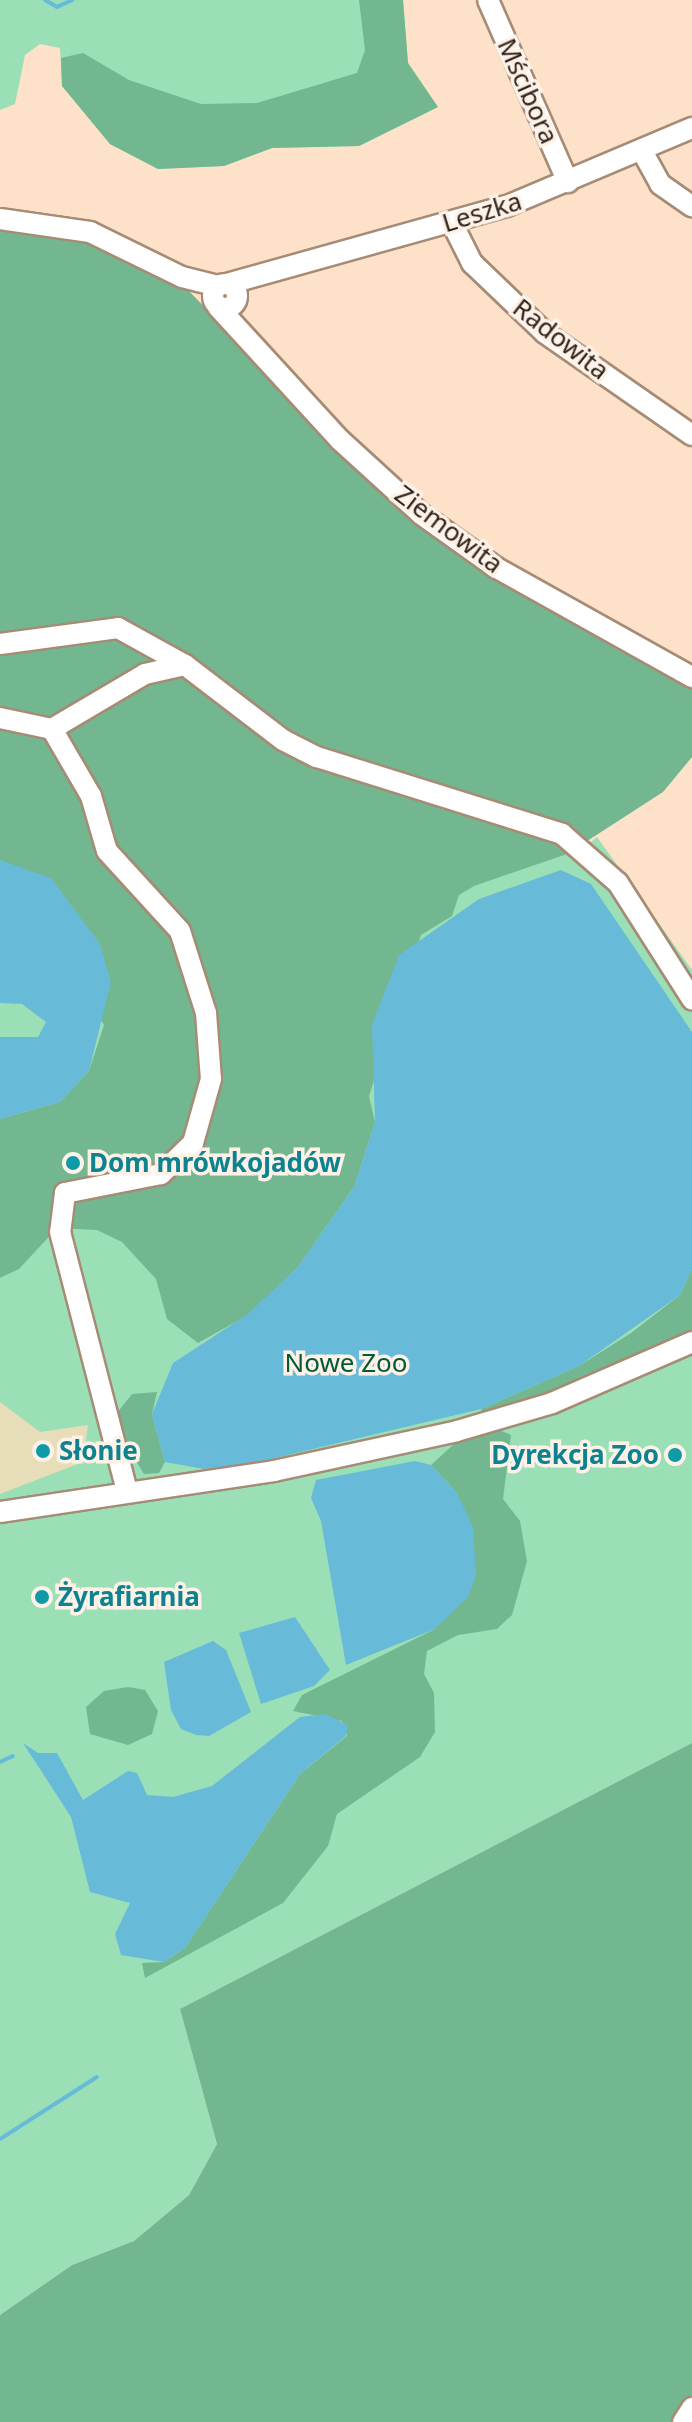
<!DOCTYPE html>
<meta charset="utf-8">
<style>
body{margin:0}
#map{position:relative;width:692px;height:2422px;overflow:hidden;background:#fee1c9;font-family:"Noto Sans",sans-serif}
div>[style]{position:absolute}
.green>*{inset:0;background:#9adfb6}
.forest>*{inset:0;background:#72b78f}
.sand>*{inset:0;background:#e7ddb8}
.water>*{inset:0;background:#68bad9}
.stream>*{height:4px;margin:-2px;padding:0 2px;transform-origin:2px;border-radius:2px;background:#68bad9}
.roads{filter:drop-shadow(2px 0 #a68b75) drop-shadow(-2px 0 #a68b75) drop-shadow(0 2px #a68b75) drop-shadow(0 -2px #a68b75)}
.minor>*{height:20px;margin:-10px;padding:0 10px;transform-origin:10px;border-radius:10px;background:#fff}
.minor>.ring{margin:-10px;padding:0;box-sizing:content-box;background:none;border:20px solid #fff;border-radius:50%}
.dots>*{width:22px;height:22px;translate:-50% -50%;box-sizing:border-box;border:4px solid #fef2e8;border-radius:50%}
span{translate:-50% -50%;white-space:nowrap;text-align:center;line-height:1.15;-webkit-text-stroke:7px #fef2e8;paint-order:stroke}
.street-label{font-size:26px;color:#2f241b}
.culture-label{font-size:26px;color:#0d838f;font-weight:700}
.left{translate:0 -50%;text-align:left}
.right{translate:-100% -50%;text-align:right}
.park-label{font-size:26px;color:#005b36}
</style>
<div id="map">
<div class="green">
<i style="clip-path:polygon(0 0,403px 0,408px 63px,438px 107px,359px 146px,272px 148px,224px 166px,158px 169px,110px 144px,62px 86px,60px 48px,40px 44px,25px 55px,15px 104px,0 110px)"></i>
<i style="clip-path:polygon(0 637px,591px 842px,597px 837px,692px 970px,692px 1743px,180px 2009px,217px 2144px,189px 2195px,134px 2241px,72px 2265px,0 2315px)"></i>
</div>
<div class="forest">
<i style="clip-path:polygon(359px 0,403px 0,408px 63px,438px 107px,359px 146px,272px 148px,224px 166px,158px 169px,110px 144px,62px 86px,61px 58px,83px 53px,129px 80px,201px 104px,257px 103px,357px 73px,365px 50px)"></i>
<i style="clip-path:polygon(0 221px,88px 237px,186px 288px,391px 498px,692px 681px,692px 757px,663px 792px,567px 854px,474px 886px,459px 895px,452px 916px,421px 935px,369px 1096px,375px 1122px,354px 1187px,297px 1268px,248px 1315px,198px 1343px,167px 1319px,156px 1279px,122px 1242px,97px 1230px,57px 1228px,19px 1269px,0 1278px,0 1119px,60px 1102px,89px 1071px,104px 1025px,13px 869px,0 860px)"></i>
<i style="clip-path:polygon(692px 1269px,692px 1332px,685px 1340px,610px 1375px,483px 1415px,481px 1409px,579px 1366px,631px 1333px,680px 1295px)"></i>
<i style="clip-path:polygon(157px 1392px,152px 1414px,165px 1462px,159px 1473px,144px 1474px,122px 1438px,117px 1413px,132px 1394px)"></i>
<i style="clip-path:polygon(492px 1427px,511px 1435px,503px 1499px,520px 1521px,527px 1561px,512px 1615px,497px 1629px,458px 1635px,427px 1651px,424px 1674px,434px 1693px,435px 1732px,420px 1757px,337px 1814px,328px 1846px,283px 1903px,145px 1978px,142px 1963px,164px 1962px,185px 1948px,300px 1774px,347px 1736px,342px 1721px,293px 1711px,302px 1695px,435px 1629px,457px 1493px,431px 1465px,465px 1434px)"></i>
<i style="clip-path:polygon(128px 1687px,145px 1690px,158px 1711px,152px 1734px,128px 1745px,90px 1734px,86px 1707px,104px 1691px)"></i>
<i style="clip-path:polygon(692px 1743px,692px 2395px,676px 2422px,0 2422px,0 2315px,72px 2265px,134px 2241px,189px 2195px,217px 2144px,180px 2009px)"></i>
</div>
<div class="sand">
<i style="clip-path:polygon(0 1402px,40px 1432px,88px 1425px,83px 1462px,0 1494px)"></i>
</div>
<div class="water">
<i style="clip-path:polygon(0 860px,51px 878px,100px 944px,111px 982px,89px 1071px,60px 1102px,0 1119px,0 1037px,38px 1037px,46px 1022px,22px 1004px,0 1003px)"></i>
<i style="clip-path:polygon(561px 870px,591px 884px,692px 1032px,692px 1269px,680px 1295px,579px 1366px,481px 1409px,254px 1463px,204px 1469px,165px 1462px,152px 1414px,173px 1363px,248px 1314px,297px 1268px,354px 1187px,375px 1122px,372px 1025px,399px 955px,479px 899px)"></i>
<i style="clip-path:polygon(415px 1461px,431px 1465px,457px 1493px,473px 1527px,476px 1575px,468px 1597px,435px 1629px,346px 1665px,321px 1521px,311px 1498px,316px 1480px)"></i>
<i style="clip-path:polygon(295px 1617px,330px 1670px,314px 1686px,261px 1704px,239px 1633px)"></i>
<i style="clip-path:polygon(213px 1641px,226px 1650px,251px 1712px,209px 1736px,196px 1735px,181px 1729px,171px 1710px,164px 1662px)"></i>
<i style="clip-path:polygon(325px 1714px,348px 1725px,346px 1736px,300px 1774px,185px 1948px,164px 1962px,121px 1955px,115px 1934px,130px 1903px,90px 1892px,71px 1817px,23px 1743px,38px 1753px,57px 1753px,83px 1800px,128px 1771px,137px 1773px,147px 1795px,173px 1797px,212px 1786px,300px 1717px)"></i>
</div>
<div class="stream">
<i style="left:45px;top:0;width:14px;rotate:30deg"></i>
<i style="left:57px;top:7px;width:17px;rotate:-25deg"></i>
<i style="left:0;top:1762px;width:14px;rotate:-25deg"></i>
<i style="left:0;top:2139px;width:115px;rotate:-32.6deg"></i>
</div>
<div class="roads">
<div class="minor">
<i style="left:488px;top:0;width:199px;rotate:66.3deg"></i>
<i style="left:642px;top:151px;width:38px;rotate:61deg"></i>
<i style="left:660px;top:184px;width:39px;rotate:35deg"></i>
<i style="left:0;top:219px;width:91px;rotate:8.2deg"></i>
<i style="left:90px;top:232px;width:102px;rotate:26.1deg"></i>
<i style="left:182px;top:277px;width:37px;rotate:14deg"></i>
<i style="left:452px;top:223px;width:45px;rotate:63.4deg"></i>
<i style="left:472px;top:263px;width:101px;rotate:43.8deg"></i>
<i style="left:545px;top:333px;width:179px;rotate:34.8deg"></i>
<i class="ring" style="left:213px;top:284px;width:4px;height:4px"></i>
<i style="left:227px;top:284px;width:291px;rotate:-15.6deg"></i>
<i style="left:507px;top:206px;width:201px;rotate:-22.9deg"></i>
<i style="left:218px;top:307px;width:180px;rotate:47.5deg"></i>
<i style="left:340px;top:440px;width:110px;rotate:42.4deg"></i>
<i style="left:421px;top:514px;width:91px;rotate:35.6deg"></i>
<i style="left:495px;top:567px;width:226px;rotate:29.2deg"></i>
<i style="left:0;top:644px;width:119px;rotate:-7.7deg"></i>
<i style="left:118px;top:628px;width:77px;rotate:28.9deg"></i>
<i style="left:185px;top:665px;width:41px;rotate:167.3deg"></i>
<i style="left:145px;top:674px;width:108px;rotate:149.4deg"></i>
<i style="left:185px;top:665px;width:123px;rotate:37.4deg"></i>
<i style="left:283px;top:740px;width:38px;rotate:27deg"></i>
<i style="left:317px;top:757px;width:257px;rotate:17.4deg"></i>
<i style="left:562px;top:834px;width:74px;rotate:41.2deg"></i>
<i style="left:618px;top:883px;width:138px;rotate:57.5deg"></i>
<i style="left:0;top:718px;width:53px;rotate:11.9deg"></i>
<i style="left:52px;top:729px;width:78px;rotate:59.8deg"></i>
<i style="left:91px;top:796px;width:57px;rotate:73.8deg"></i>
<i style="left:107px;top:851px;width:108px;rotate:47.6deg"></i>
<i style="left:180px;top:931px;width:86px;rotate:72.4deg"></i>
<i style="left:206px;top:1013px;width:66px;rotate:85.7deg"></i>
<i style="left:211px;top:1079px;width:66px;rotate:105.7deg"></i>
<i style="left:193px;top:1143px;width:45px;rotate:135.9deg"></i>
<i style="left:161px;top:1174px;width:98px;rotate:168.8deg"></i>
<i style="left:65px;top:1193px;width:39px;rotate:97deg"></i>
<i style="left:60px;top:1232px;width:268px;rotate:75.5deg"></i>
<i style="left:0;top:1512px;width:277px;rotate:-8.5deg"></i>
<i style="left:274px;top:1471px;width:187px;rotate:-12.3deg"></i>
<i style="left:457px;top:1431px;width:99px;rotate:-16.4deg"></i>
<i style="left:552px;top:1403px;width:153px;rotate:-23.5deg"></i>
<i style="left:683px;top:2422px;width:17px;rotate:-57deg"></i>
</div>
</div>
<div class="dots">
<i style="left:73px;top:1163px;background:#0f9aa8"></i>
<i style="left:43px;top:1451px;background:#0f9aa8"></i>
<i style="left:675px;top:1455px;background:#0f9aa8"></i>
<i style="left:42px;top:1597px;background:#0f9aa8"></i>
</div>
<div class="street-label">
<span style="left:528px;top:91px;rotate:66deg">Mścibora</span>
<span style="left:482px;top:212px;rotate:-17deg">Leszka</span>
<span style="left:561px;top:339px;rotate:38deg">Radowita</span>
<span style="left:449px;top:529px;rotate:37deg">Ziemowita</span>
</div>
<div class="culture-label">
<span class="left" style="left:89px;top:1163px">Dom mrówkojadów</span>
<span class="left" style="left:59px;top:1451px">Słonie</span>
<span class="right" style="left:659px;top:1455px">Dyrekcja Zoo</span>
<span class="left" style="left:58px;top:1597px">Żyrafiarnia</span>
</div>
<div class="park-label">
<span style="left:346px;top:1363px">Nowe Zoo</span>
</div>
</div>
